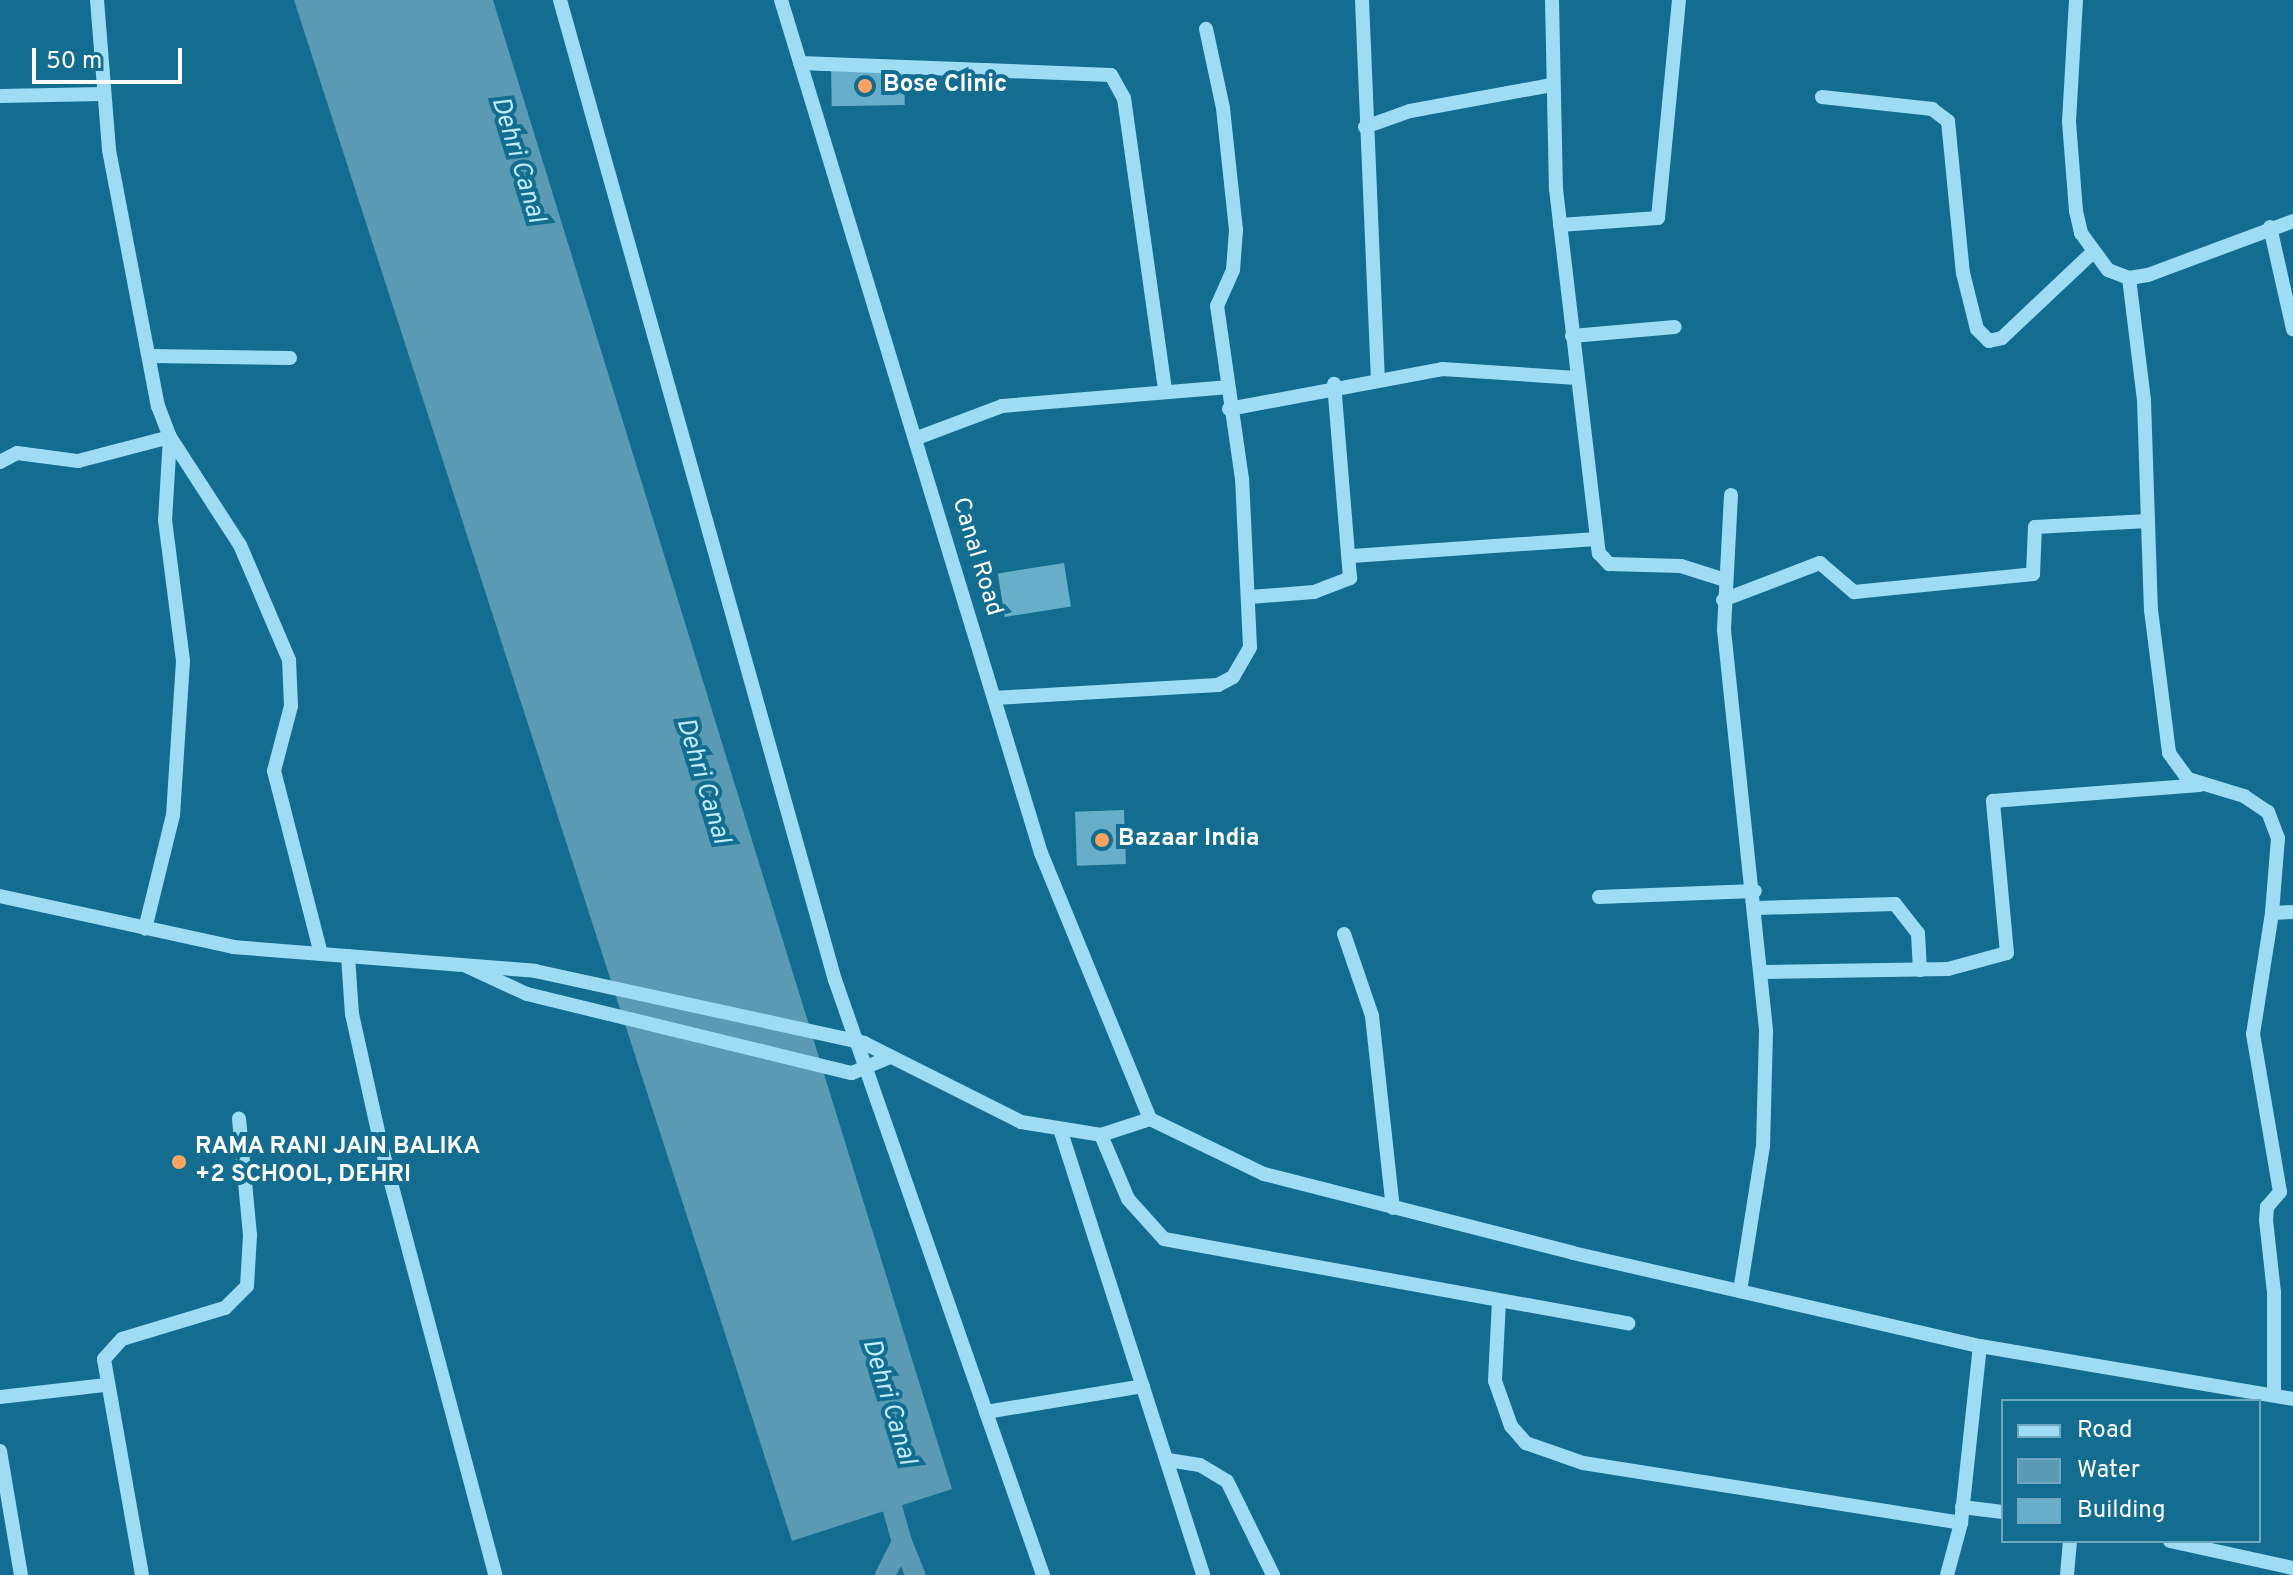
<!DOCTYPE html>
<style>
body{margin:0}
#map{position:relative;width:2293px;height:1575px;overflow:hidden;background:#126d91;font-family:Overpass,sans-serif}
div>[style]{position:absolute}
.water>*{inset:0;background:#5a9ab3}
.canal>*{height:20px;margin:-10px;padding:0 10px;transform-origin:10px;border-radius:10px;background:#5a9ab3}
.building>*{inset:0;background:#67afc9;transform-origin:0 0}
.minor>*{height:14px;margin:-7px;padding:0 7px;transform-origin:7px;border-radius:7px;background:#9ddcf2}
.minor-bridge>*{height:14px;margin:-7px;padding:0 7px;transform-origin:7px;border-radius:7px;background:#9ddcf2}
.dots>*{width:22px;height:22px;translate:-50% -50%;box-sizing:border-box;border:4px solid #126d91;border-radius:50%}
span{translate:-50% -50%;white-space:nowrap;text-align:center;line-height:1.15;-webkit-text-stroke:8px #126d91;paint-order:stroke}
.poi-label{font-size:24px;color:#fff;font-weight:700}
.left{translate:0 -50%;text-align:left}
.street-label{font-size:24px;color:#fff}
.water-label{font-size:26px;color:#beebfa;font-style:italic}
.legend{position:absolute;left:2001px;top:1399px;width:260px;height:144px;box-sizing:border-box;background:#126d91;border:2px solid #71a7bd;margin:0;padding:10px 14px;list-style:none;font-size:24px;color:#fff}
.legend li{display:flex;align-items:center;gap:16px;height:40px}
.legend b{width:40px;border:2px solid #71a7bd}
.scale{position:absolute;left:32px;top:48px;width:150px;height:36px;box-sizing:border-box;border:4px solid #fff;border-top:0;padding-left:10px;font-size:24px;line-height:28px;white-space:nowrap;color:#fff;-webkit-text-stroke:6px #126d91;paint-order:stroke}
</style>
<div id="map">
<div class="water">
<i style="clip-path:polygon(294px 0,493px 0,952px 1489px,792px 1541px)"></i>
</div>
<div class="canal">
<i style="left:885px;top:1482px;width:62px;rotate:74.2deg"></i>
<i style="left:902px;top:1542px;width:37px;rotate:117deg"></i>
<i style="left:902px;top:1542px;width:35px;rotate:68deg"></i>
</div>
<div class="building">
<i style="left:904px;top:64px;width:41px;height:73px;rotate:89deg"></i>
<i style="left:1064px;top:563px;width:44px;height:67px;rotate:81deg"></i>
<i style="left:1124px;top:810px;width:54px;height:49px;rotate:88deg"></i>
</div>
<div class="minor">
<i style="left:97px;top:0;width:150px;rotate:85.4deg"></i>
<i style="left:109px;top:150px;width:261px;rotate:79.2deg"></i>
<i style="left:158px;top:406px;width:33px;rotate:69deg"></i>
<i style="left:170px;top:437px;width:129px;rotate:57.1deg"></i>
<i style="left:240px;top:545px;width:125px;rotate:66.9deg"></i>
<i style="left:289px;top:660px;width:46px;rotate:87.5deg"></i>
<i style="left:291px;top:706px;width:67px;rotate:104.7deg"></i>
<i style="left:274px;top:771px;width:189px;rotate:75.6deg"></i>
<i style="left:560px;top:0;width:1018px;rotate:74.33deg"></i>
<i style="left:835px;top:980px;width:630px;rotate:70.73deg"></i>
<i style="left:781px;top:0;width:892px;rotate:73.05deg"></i>
<i style="left:1041px;top:853px;width:287px;rotate:67.7deg"></i>
<i style="left:1362px;top:0;width:377px;rotate:87.6deg"></i>
<i style="left:1552px;top:0;width:189px;rotate:88.8deg"></i>
<i style="left:1556px;top:189px;width:367px;rotate:83.3deg"></i>
<i style="left:1599px;top:553px;width:15px;rotate:48deg"></i>
<i style="left:1609px;top:564px;width:72px;rotate:1.6deg"></i>
<i style="left:1681px;top:566px;width:43px;rotate:17.6deg"></i>
<i style="left:2076px;top:0;width:122px;rotate:93.3deg"></i>
<i style="left:2069px;top:122px;width:89px;rotate:85.5deg"></i>
<i style="left:2076px;top:211px;width:23px;rotate:77deg"></i>
<i style="left:2081px;top:233px;width:46px;rotate:53.9deg"></i>
<i style="left:2108px;top:270px;width:22px;rotate:21deg"></i>
<i style="left:2129px;top:278px;width:19px;rotate:-9deg"></i>
<i style="left:2148px;top:275px;width:155px;rotate:-20.4deg"></i>
<i style="left:800px;top:63px;width:311px;rotate:2.2deg"></i>
<i style="left:1111px;top:75px;width:26px;rotate:61deg"></i>
<i style="left:1124px;top:98px;width:294px;rotate:82deg"></i>
<i style="left:0;top:96px;width:103px;rotate:-1.1deg"></i>
<i style="left:1822px;top:97px;width:111px;rotate:6.2deg"></i>
<i style="left:1932px;top:109px;width:20px;rotate:37deg"></i>
<i style="left:1948px;top:121px;width:153px;rotate:84.4deg"></i>
<i style="left:1963px;top:273px;width:58px;rotate:76deg"></i>
<i style="left:1977px;top:329px;width:17px;rotate:45deg"></i>
<i style="left:1989px;top:341px;width:13px;rotate:-13deg"></i>
<i style="left:2002px;top:338px;width:124px;rotate:-43.4deg"></i>
<i style="left:1365px;top:127px;width:48px;rotate:-19.6deg"></i>
<i style="left:1410px;top:111px;width:144px;rotate:-10.4deg"></i>
<i style="left:1560px;top:225px;width:98px;rotate:-4.1deg"></i>
<i style="left:1658px;top:218px;width:219px;rotate:-84.5deg"></i>
<i style="left:2270px;top:227px;width:105px;rotate:77.3deg"></i>
<i style="left:2129px;top:278px;width:124px;rotate:83deg"></i>
<i style="left:2144px;top:401px;width:209px;rotate:88.1deg"></i>
<i style="left:2151px;top:610px;width:144px;rotate:82.8deg"></i>
<i style="left:2169px;top:753px;width:32px;rotate:54deg"></i>
<i style="left:2188px;top:779px;width:59px;rotate:16.9deg"></i>
<i style="left:2244px;top:796px;width:29px;rotate:34deg"></i>
<i style="left:2268px;top:812px;width:28px;rotate:69deg"></i>
<i style="left:2278px;top:838px;width:75px;rotate:94.6deg"></i>
<i style="left:2272px;top:913px;width:21px;rotate:-3deg"></i>
<i style="left:1572px;top:336px;width:103px;rotate:-5deg"></i>
<i style="left:149px;top:356px;width:141px;rotate:0.8deg"></i>
<i style="left:1229px;top:409px;width:217px;rotate:-10.6deg"></i>
<i style="left:1442px;top:369px;width:135px;rotate:3.8deg"></i>
<i style="left:917px;top:438px;width:91px;rotate:-20.6deg"></i>
<i style="left:1002px;top:406px;width:225px;rotate:-4.8deg"></i>
<i style="left:0;top:462px;width:19px;rotate:-28deg"></i>
<i style="left:17px;top:453px;width:62px;rotate:7.5deg"></i>
<i style="left:78px;top:461px;width:95px;rotate:-14.6deg"></i>
<i style="left:170px;top:437px;width:83px;rotate:93.4deg"></i>
<i style="left:165px;top:520px;width:142px;rotate:82.7deg"></i>
<i style="left:183px;top:661px;width:154px;rotate:93.7deg"></i>
<i style="left:173px;top:815px;width:117px;rotate:103.8deg"></i>
<i style="left:1731px;top:495px;width:135px;rotate:93deg"></i>
<i style="left:1724px;top:630px;width:404px;rotate:84deg"></i>
<i style="left:1766px;top:1032px;width:114px;rotate:91.5deg"></i>
<i style="left:1763px;top:1146px;width:147px;rotate:99deg"></i>
<i style="left:1352px;top:556px;width:245px;rotate:-4deg"></i>
<i style="left:1250px;top:597px;width:64px;rotate:-4.5deg"></i>
<i style="left:1314px;top:592px;width:39px;rotate:-21deg"></i>
<i style="left:1350px;top:578px;width:195px;rotate:-94.7deg"></i>
<i style="left:1723px;top:600px;width:104px;rotate:-20.9deg"></i>
<i style="left:1820px;top:563px;width:45px;rotate:40.5deg"></i>
<i style="left:1854px;top:592px;width:180px;rotate:-5.7deg"></i>
<i style="left:2033px;top:574px;width:47px;rotate:-87.6deg"></i>
<i style="left:2035px;top:527px;width:113px;rotate:-3deg"></i>
<i style="left:994px;top:698px;width:224px;rotate:-3.3deg"></i>
<i style="left:1218px;top:685px;width:17px;rotate:-28deg"></i>
<i style="left:1233px;top:677px;width:34px;rotate:-60deg"></i>
<i style="left:1250px;top:647px;width:168px;rotate:-92.7deg"></i>
<i style="left:1242px;top:479px;width:175px;rotate:-98.2deg"></i>
<i style="left:1217px;top:306px;width:39px;rotate:-66deg"></i>
<i style="left:1233px;top:270px;width:40px;rotate:-85.7deg"></i>
<i style="left:1236px;top:230px;width:123px;rotate:-96.1deg"></i>
<i style="left:1223px;top:108px;width:81px;rotate:-102.1deg"></i>
<i style="left:0;top:896px;width:239px;rotate:12.3deg"></i>
<i style="left:233px;top:947px;width:303px;rotate:4.5deg"></i>
<i style="left:1599px;top:897px;width:156px;rotate:-2.2deg"></i>
<i style="left:1757px;top:908px;width:138px;rotate:-1.7deg"></i>
<i style="left:1895px;top:904px;width:37px;rotate:52deg"></i>
<i style="left:1918px;top:933px;width:37px;rotate:87deg"></i>
<i style="left:2272px;top:913px;width:122px;rotate:98.9deg"></i>
<i style="left:2253px;top:1034px;width:160px;rotate:80.3deg"></i>
<i style="left:2280px;top:1192px;width:20px;rotate:131deg"></i>
<i style="left:2267px;top:1207px;width:13px;rotate:94deg"></i>
<i style="left:2266px;top:1220px;width:72px;rotate:83.7deg"></i>
<i style="left:2274px;top:1292px;width:103px;rotate:90deg"></i>
<i style="left:1344px;top:934px;width:87px;rotate:71.1deg"></i>
<i style="left:1372px;top:1016px;width:193px;rotate:83.8deg"></i>
<i style="left:348px;top:956px;width:58px;rotate:86.1deg"></i>
<i style="left:352px;top:1014px;width:138px;rotate:77.5deg"></i>
<i style="left:382px;top:1149px;width:441px;rotate:75.1deg"></i>
<i style="left:1763px;top:972px;width:185px;rotate:-0.9deg"></i>
<i style="left:1948px;top:969px;width:61px;rotate:-15.2deg"></i>
<i style="left:2007px;top:953px;width:153px;rotate:-95.3deg"></i>
<i style="left:1993px;top:801px;width:207px;rotate:-4.4deg"></i>
<i style="left:864px;top:1043px;width:176px;rotate:26.7deg"></i>
<i style="left:1021px;top:1122px;width:81px;rotate:9.2deg"></i>
<i style="left:1101px;top:1135px;width:52px;rotate:-18.1deg"></i>
<i style="left:1150px;top:1119px;width:127px;rotate:25.8deg"></i>
<i style="left:1264px;top:1174px;width:319px;rotate:14.3deg"></i>
<i style="left:1573px;top:1253px;width:417px;rotate:12.9deg"></i>
<i style="left:1980px;top:1346px;width:317px;rotate:9.6deg"></i>
<i style="left:1061px;top:1132px;width:465px;rotate:72.2deg"></i>
<i style="left:1101px;top:1135px;width:69px;rotate:67.1deg"></i>
<i style="left:1128px;top:1199px;width:54px;rotate:48deg"></i>
<i style="left:1164px;top:1239px;width:472px;rotate:10.3deg"></i>
<i style="left:1499px;top:1301px;width:80px;rotate:92.9deg"></i>
<i style="left:1495px;top:1381px;width:48px;rotate:70.4deg"></i>
<i style="left:1511px;top:1426px;width:23px;rotate:49deg"></i>
<i style="left:1526px;top:1443px;width:60px;rotate:19.3deg"></i>
<i style="left:1583px;top:1463px;width:383px;rotate:9deg"></i>
<i style="left:0;top:1397px;width:107px;rotate:-6.5deg"></i>
<i style="left:986px;top:1412px;width:159px;rotate:-9.4deg"></i>
<i style="left:0;top:1451px;width:126px;rotate:80.4deg"></i>
<i style="left:1168px;top:1460px;width:32px;rotate:9deg"></i>
<i style="left:1200px;top:1465px;width:31px;rotate:31deg"></i>
<i style="left:1227px;top:1481px;width:105px;rotate:63.9deg"></i>
<i style="left:1962px;top:1507px;width:41px;rotate:7deg"></i>
<i style="left:2170px;top:1541px;width:126px;rotate:12.4deg"></i>
<i style="left:142px;top:1575px;width:219px;rotate:-100deg"></i>
<i style="left:104px;top:1359px;width:27px;rotate:-48deg"></i>
<i style="left:122px;top:1339px;width:108px;rotate:-16.8deg"></i>
<i style="left:225px;top:1308px;width:31px;rotate:-45deg"></i>
<i style="left:247px;top:1286px;width:51px;rotate:-86.6deg"></i>
<i style="left:250px;top:1235px;width:117px;rotate:-95.4deg"></i>
<i style="left:1947px;top:1575px;width:54px;rotate:-74.9deg"></i>
<i style="left:1961px;top:1523px;width:178px;rotate:-83.9deg"></i>
<i style="left:2067px;top:1575px;width:34px;rotate:-85deg"></i>
</div>
<div class="minor-bridge">
<i style="left:466px;top:966px;width:67px;rotate:24.7deg"></i>
<i style="left:527px;top:994px;width:334px;rotate:13.7deg"></i>
<i style="left:852px;top:1073px;width:41px;rotate:-22.8deg"></i>
<i style="left:535px;top:971px;width:337px;rotate:12.3deg"></i>
</div>
<div class="dots">
<i style="left:865px;top:86px;background:#ffa35e"></i>
<i style="left:1102px;top:840px;background:#ffa35e"></i>
<i style="left:179px;top:1162px;background:#ffa35e"></i>
</div>
<div class="poi-label">
<span class="left" style="left:883px;top:86px">Bose Clinic</span>
<span class="left" style="left:1118px;top:840px">Bazaar India</span>
<span class="left" style="left:195px;top:1162px">RAMA RANI JAIN BALIKA<br>+2 SCHOOL, DEHRI</span>
</div>
<div class="street-label">
<span style="left:976px;top:557px;rotate:73deg">Canal Road</span>
</div>
<div class="water-label">
<span style="left:517px;top:160px;rotate:73deg">Dehri Canal</span>
<span style="left:702px;top:781px;rotate:73deg">Dehri Canal</span>
<span style="left:888px;top:1402px;rotate:73deg">Dehri Canal</span>
</div>
<ul class="legend">
<li><b style="height:10px;background:#9ddcf2"></b>Road</li>
<li><b style="height:22px;background:#5a9ab3"></b>Water</li>
<li><b style="height:22px;background:#67afc9"></b>Building</li>
</ul>
<div class="scale">50 m</div>
</div>
